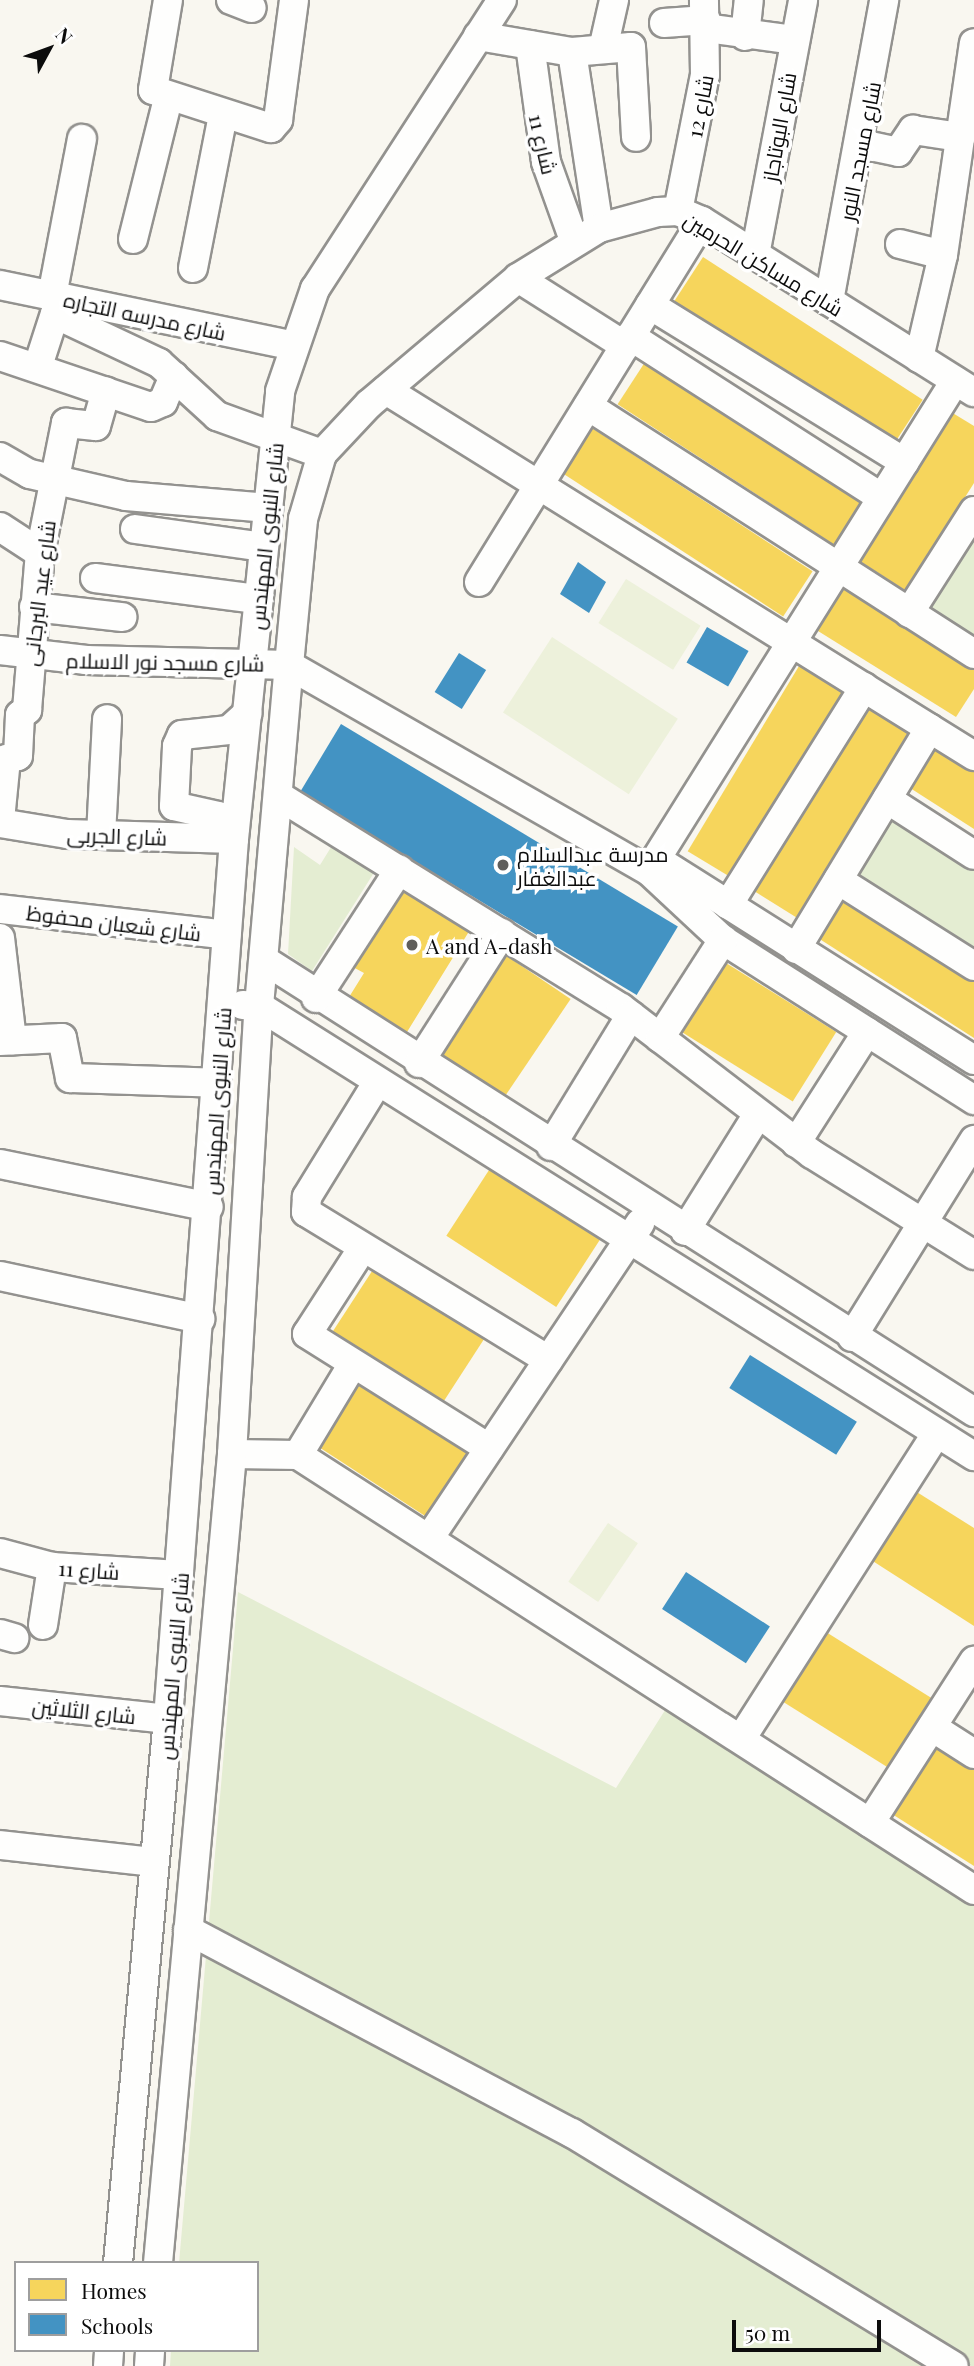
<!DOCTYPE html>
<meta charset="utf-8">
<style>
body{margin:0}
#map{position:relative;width:974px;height:2366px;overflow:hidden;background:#f9f7f0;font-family:"Playfair Display",Cairo,serif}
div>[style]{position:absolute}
.green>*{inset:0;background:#e4edd2}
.pitch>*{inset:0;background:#edf1db;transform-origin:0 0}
.homes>*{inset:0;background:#f6d55c;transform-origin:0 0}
.schools>*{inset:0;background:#4393c3;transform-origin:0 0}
.roads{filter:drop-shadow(2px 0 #93928f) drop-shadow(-2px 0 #93928f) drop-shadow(0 2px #93928f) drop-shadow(0 -2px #93928f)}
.minor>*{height:28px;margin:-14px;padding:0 14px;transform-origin:14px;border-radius:14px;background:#fefefd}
.dots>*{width:19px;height:19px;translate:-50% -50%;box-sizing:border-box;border:4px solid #fff;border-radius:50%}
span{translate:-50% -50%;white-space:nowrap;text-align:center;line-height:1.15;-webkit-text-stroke:7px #fff;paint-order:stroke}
.street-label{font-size:21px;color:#0c0c0c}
.poi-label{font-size:21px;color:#0c0c0c}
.left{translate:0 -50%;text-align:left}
.legend{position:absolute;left:14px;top:2261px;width:245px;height:91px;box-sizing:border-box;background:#fff;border:2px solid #9e9e9e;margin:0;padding:9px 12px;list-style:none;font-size:21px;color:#0c0c0c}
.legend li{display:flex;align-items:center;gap:14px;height:35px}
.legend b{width:35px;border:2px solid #9e9e9e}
.north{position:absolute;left:14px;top:14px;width:70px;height:70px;-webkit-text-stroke:5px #fff;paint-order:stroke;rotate:49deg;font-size:19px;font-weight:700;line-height:28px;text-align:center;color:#0c0c0c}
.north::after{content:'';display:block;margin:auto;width:24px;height:32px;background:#0c0c0c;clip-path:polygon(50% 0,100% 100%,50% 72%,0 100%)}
.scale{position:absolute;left:732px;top:2320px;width:149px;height:32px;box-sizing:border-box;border:4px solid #0c0c0c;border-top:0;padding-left:9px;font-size:21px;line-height:24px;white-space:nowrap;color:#0c0c0c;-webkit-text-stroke:5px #fff;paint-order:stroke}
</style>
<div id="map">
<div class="green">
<i style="clip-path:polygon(974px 513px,974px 635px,918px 599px)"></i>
<i style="clip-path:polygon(886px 810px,974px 866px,974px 956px,845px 874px)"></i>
<i style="clip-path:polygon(333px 844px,375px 871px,312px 971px,288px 954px,294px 847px,320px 865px)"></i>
<i style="clip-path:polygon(238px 1592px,616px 1788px,667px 1707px,974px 1905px,974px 2366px,170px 2366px,171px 2350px,257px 2350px,257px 2263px,179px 2263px)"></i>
</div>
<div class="pitch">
<i style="left:626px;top:579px;width:88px;height:52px;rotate:32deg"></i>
<i style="left:552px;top:637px;width:150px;height:90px;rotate:33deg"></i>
<i style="left:608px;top:1523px;width:36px;height:71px;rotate:34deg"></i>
</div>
<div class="homes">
<i style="left:703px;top:257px;width:262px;height:54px;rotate:33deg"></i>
<i style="left:647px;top:359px;width:262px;height:54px;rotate:33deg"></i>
<i style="clip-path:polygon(951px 412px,974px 426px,974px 483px,906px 591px,858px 560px)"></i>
<i style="left:592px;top:428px;width:263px;height:54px;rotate:33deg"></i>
<i style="clip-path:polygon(838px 583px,974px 667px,974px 689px,956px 717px,810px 626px)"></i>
<i style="left:802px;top:661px;width:56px;height:222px;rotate:31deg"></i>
<i style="left:869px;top:701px;width:57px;height:222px;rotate:32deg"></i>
<i style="clip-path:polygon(936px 741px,974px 766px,974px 829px,907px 786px)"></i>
<i style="clip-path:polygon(400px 882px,473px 925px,399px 1045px,341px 1010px,364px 973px,351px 966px)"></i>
<i style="clip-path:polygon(847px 893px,974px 975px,974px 1038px,818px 938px)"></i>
<i style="left:501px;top:952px;width:84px;height:136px;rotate:34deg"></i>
<i style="left:726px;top:963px;width:130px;height:82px;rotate:32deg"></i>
<i style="left:491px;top:1167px;width:131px;height:82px;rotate:33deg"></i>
<i style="left:376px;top:1265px;width:131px;height:83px;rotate:33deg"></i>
<i style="left:363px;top:1378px;width:131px;height:82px;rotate:33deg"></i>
<i style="clip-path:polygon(912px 1489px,974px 1528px,974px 1626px,868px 1558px)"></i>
<i style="left:826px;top:1632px;width:130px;height:82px;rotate:32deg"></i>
<i style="clip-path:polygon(937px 1745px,974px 1769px,974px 1866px,892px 1814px)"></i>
</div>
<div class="schools">
<i style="clip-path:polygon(578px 562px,606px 582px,589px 613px,560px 594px)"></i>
<i style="left:707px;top:627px;width:48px;height:41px;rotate:30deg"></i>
<i style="left:459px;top:653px;width:32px;height:46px;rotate:32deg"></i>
<i style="left:341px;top:724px;width:393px;height:80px;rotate:31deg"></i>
<i style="left:750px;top:1355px;width:126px;height:39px;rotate:32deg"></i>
<i style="left:686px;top:1572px;width:100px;height:44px;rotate:33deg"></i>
</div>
<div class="roads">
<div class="minor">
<i style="left:168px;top:0;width:91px;rotate:99.5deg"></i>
<i style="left:153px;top:90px;width:124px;rotate:17.9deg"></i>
<i style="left:271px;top:128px;width:11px;rotate:-49deg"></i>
<i style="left:278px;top:120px;width:121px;rotate:-82.4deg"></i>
<i style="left:231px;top:0;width:22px;rotate:21deg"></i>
<i style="left:664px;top:23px;width:42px;rotate:-4.1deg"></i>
<i style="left:706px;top:28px;width:90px;rotate:7.7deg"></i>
<i style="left:478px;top:36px;width:95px;rotate:9.7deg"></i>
<i style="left:572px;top:52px;width:59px;rotate:-4.8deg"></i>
<i style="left:631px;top:47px;width:90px;rotate:86.8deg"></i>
<i style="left:745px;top:36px;width:36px;rotate:-84deg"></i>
<i style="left:530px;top:45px;width:118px;rotate:82.2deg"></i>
<i style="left:546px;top:162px;width:83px;rotate:70.3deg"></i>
<i style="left:603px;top:49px;width:50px;rotate:-77.3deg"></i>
<i style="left:572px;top:52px;width:178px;rotate:81.3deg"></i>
<i style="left:861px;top:144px;width:38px;rotate:12deg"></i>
<i style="left:898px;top:152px;width:27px;rotate:-56deg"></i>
<i style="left:913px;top:130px;width:48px;rotate:8.5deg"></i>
<i style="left:678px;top:211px;width:139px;rotate:-78.8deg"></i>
<i style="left:705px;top:75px;width:75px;rotate:-90.8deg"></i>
<i style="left:133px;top:239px;width:144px;rotate:-76deg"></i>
<i style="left:900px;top:244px;width:44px;rotate:14.3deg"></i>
<i style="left:755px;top:255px;width:259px;rotate:-79.3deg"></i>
<i style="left:193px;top:268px;width:156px;rotate:-78.9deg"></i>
<i style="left:518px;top:278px;width:127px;rotate:32.4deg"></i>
<i style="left:0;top:285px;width:297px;rotate:11.7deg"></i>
<i style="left:52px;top:296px;width:160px;rotate:-79.2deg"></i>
<i style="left:829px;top:301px;width:306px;rotate:-79.6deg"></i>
<i style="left:650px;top:305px;width:299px;rotate:31.7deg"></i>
<i style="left:55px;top:314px;width:115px;rotate:25.2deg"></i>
<i style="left:159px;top:363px;width:79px;rotate:42.4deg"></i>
<i style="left:217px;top:416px;width:112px;rotate:19.9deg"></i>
<i style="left:630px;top:336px;width:298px;rotate:32.7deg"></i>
<i style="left:0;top:356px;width:159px;rotate:18.7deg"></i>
<i style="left:151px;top:407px;width:13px;rotate:-23deg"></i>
<i style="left:163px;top:402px;width:28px;rotate:-67deg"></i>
<i style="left:919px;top:358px;width:106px;rotate:-76.9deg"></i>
<i style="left:943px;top:255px;width:214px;rotate:-81.7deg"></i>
<i style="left:38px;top:366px;width:71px;rotate:-72.1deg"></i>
<i style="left:386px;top:390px;width:693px;rotate:31.9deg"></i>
<i style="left:588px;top:406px;width:459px;rotate:32.7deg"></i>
<i style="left:0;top:457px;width:34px;rotate:30deg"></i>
<i style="left:30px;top:474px;width:98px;rotate:12.9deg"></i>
<i style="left:126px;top:496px;width:143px;rotate:4.8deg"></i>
<i style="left:0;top:527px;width:48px;rotate:33deg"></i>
<i style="left:135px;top:529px;width:129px;rotate:8deg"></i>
<i style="left:95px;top:578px;width:163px;rotate:7.4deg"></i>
<i style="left:479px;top:582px;width:424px;rotate:-58.3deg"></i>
<i style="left:34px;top:607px;width:89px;rotate:6.5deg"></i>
<i style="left:909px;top:613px;width:121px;rotate:-57.5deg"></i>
<i style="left:0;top:650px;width:87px;rotate:6.6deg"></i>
<i style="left:86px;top:660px;width:203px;rotate:1.4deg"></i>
<i style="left:289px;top:665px;width:415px;rotate:29.8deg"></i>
<i style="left:649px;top:871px;width:101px;rotate:43deg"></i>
<i style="left:723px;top:940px;width:298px;rotate:32.5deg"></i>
<i style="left:279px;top:796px;width:402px;rotate:31.8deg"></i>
<i style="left:621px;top:1008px;width:240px;rotate:37.4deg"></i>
<i style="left:812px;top:1154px;width:191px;rotate:31.9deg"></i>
<i style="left:887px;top:799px;width:103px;rotate:32.8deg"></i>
<i style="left:0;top:820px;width:61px;rotate:-84.4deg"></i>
<i style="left:6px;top:759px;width:12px;rotate:-14deg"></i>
<i style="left:18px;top:756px;width:41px;rotate:-87.2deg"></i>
<i style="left:20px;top:715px;width:9px;rotate:-36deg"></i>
<i style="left:27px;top:710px;width:158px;rotate:-85.3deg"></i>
<i style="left:40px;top:553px;width:133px;rotate:-78.7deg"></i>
<i style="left:66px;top:423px;width:30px;rotate:6deg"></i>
<i style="left:96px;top:426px;width:36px;rotate:-74deg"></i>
<i style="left:0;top:823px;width:68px;rotate:9.3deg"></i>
<i style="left:67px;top:834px;width:167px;rotate:1.7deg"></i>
<i style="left:235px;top:828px;width:21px;rotate:-145deg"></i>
<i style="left:218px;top:816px;width:45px;rotate:-167.2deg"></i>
<i style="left:174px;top:806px;width:60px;rotate:-87.1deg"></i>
<i style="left:177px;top:746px;width:12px;rotate:-66deg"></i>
<i style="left:182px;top:735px;width:47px;rotate:-6.1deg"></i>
<i style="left:229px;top:730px;width:25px;rotate:-42deg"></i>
<i style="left:101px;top:835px;width:116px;rotate:-87deg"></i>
<i style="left:656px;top:859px;width:564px;rotate:-57.97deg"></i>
<i style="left:653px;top:864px;width:6px;rotate:-59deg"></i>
<i style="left:656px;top:859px;width:376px;rotate:32.3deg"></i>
<i style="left:838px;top:880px;width:161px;rotate:32.3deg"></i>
<i style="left:728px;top:905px;width:257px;rotate:-58deg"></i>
<i style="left:0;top:909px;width:228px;rotate:6.5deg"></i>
<i style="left:0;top:938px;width:103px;rotate:83.3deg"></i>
<i style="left:796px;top:949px;width:258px;rotate:-58.8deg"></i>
<i style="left:264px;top:960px;width:842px;rotate:32.48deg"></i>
<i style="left:316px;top:998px;width:153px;rotate:-57deg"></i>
<i style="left:243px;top:1005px;width:16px;rotate:4deg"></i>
<i style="left:259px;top:1006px;width:845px;rotate:32.19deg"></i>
<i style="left:660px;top:1038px;width:117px;rotate:-57.3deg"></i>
<i style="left:0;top:1041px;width:62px;rotate:-2.8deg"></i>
<i style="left:62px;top:1038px;width:41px;rotate:78.7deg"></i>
<i style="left:70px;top:1078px;width:147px;rotate:1.9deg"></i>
<i style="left:419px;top:1063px;width:154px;rotate:-57.4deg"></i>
<i style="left:377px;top:1083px;width:134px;rotate:121.6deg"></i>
<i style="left:307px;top:1197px;width:15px;rotate:94deg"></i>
<i style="left:306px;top:1212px;width:284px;rotate:31.4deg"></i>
<i style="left:796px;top:1143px;width:132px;rotate:-57.4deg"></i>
<i style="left:551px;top:1146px;width:153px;rotate:-58.6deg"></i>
<i style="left:0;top:1164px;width:213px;rotate:11.6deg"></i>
<i style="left:685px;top:1231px;width:138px;rotate:-58deg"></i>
<i style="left:362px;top:1249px;width:101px;rotate:122.9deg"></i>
<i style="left:307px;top:1334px;width:215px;rotate:32.1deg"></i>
<i style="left:0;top:1276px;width:205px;rotate:12.1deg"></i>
<i style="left:852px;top:1337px;width:232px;rotate:-58.2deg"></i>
<i style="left:232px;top:1454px;width:66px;rotate:0.9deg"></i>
<i style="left:298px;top:1455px;width:804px;rotate:32.76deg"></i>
<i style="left:298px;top:1455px;width:106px;rotate:-58.9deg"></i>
<i style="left:430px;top:1537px;width:378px;rotate:-56.2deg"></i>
<i style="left:0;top:1553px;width:54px;rotate:15.1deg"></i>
<i style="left:52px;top:1567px;width:127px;rotate:3.6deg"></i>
<i style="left:43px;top:1625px;width:59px;rotate:-81.2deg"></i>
<i style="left:0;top:1634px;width:15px;rotate:16deg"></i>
<i style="left:0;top:1701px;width:169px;rotate:6.1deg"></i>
<i style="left:932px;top:1727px;width:50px;rotate:32.7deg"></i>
<i style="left:741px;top:1739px;width:363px;rotate:-57.4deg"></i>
<i style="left:870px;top:1823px;width:193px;rotate:-57.3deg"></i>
<i style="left:0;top:1845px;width:155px;rotate:6.3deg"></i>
<i style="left:188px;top:1930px;width:434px;rotate:27.9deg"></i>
<i style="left:572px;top:2133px;width:447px;rotate:31.4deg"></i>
<i style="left:118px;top:2263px;width:546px;rotate:-84.75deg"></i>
<i style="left:168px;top:1719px;width:882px;rotate:-85.71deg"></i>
<i style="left:234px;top:839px;width:450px;rotate:-84.1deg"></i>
<i style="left:280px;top:391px;width:108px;rotate:-71.1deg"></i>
<i style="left:315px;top:289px;width:344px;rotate:-57.1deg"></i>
<i style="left:158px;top:2263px;width:812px;rotate:-84.77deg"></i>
<i style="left:232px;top:1454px;width:449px;rotate:-86.6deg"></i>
<i style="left:259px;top:1006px;width:342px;rotate:-85deg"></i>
<i style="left:289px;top:665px;width:147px;rotate:-84.5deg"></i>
<i style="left:303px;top:519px;width:68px;rotate:-73.7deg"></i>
<i style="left:322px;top:454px;width:69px;rotate:-46.8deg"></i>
<i style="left:369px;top:404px;width:195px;rotate:-40.2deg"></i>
<i style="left:518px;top:278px;width:95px;rotate:-31.7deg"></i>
<i style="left:599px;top:228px;width:61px;rotate:-15.2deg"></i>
<i style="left:658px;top:212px;width:20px;rotate:-3deg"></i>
<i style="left:678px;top:211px;width:26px;rotate:23deg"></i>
<i style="left:702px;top:221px;width:321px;rotate:32.2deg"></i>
<i style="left:108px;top:2366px;width:16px;rotate:-86deg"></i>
<i style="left:149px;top:2366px;width:16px;rotate:-86deg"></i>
</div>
</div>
<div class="dots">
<i style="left:503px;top:865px;background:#5f5e5c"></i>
<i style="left:412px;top:945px;background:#5f5e5c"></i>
</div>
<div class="street-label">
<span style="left:699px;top:106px;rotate:-79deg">شارع 12</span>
<span style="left:778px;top:127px;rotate:-80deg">شارع البوتاجاز</span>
<span style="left:544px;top:144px;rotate:77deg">شارع 11</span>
<span style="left:859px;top:151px;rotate:-79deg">شارع مسجد النور</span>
<span style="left:764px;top:263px;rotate:31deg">شارع مساكن الحرمين</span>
<span style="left:145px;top:315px;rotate:12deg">شارع مدرسه التجاره</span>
<span style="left:265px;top:536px;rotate:-84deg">شارع النبوى المهندس</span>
<span style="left:38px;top:593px;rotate:-83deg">شارع عيد البرجانى</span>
<span style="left:165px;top:661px;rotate:1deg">شارع مسجد نور الاسلام</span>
<span style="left:117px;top:835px;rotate:2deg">شارع الجربى</span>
<span style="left:114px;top:922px;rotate:7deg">شارع شعبان محفوظ</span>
<span style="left:216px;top:1101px;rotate:-86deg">شارع النبوى المهندس</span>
<span style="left:89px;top:1569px;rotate:4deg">شارع 11</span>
<span style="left:172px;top:1666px;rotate:-85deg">شارع النبوى المهندس</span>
<span style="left:84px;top:1710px;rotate:6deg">شارع الثلاثين</span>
</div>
<div class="poi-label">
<span class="left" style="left:517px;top:865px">مدرسة عبدالسلام<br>عبدالغفار</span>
<span class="left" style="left:426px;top:945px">A and A-dash</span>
</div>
<ul class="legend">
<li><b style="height:19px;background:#f6d55c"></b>Homes</li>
<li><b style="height:19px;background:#4393c3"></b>Schools</li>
</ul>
<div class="north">N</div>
<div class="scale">50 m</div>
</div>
